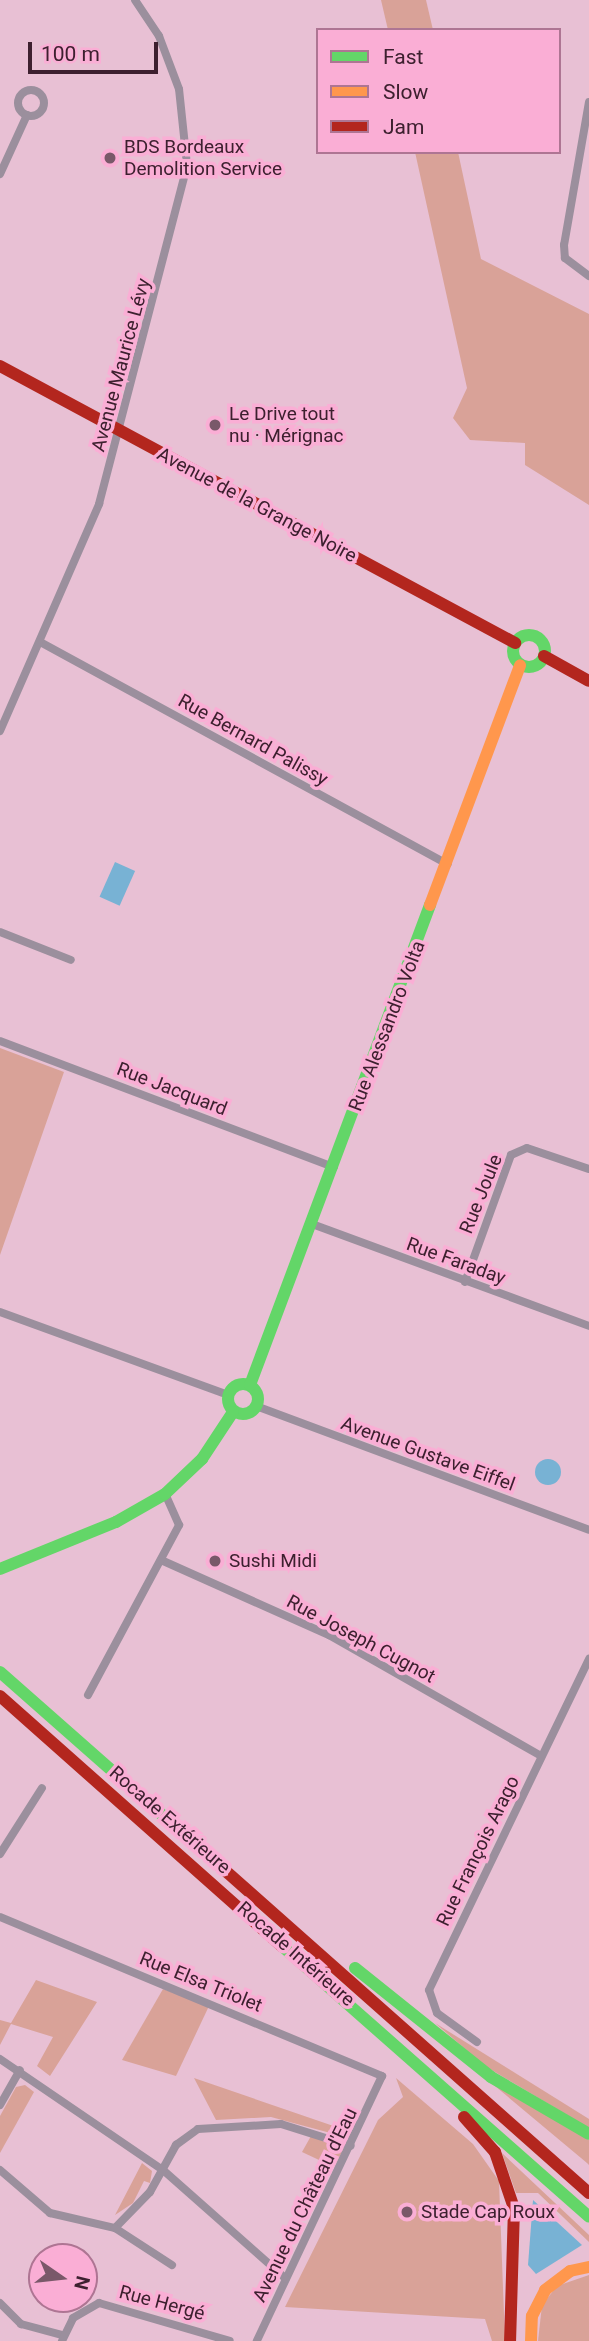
<!DOCTYPE html>
<meta charset="utf-8">
<style>
body{margin:0}
#map{position:relative;width:589px;height:2341px;overflow:hidden;background:#e8c0d4;font-family:Roboto,sans-serif}
div>[style]{position:absolute}
.green>*{inset:0;background:#d9a298}
.water>*{inset:0;background:#78b2d4;transform-origin:0 0}
.round{border-radius:50%}
.street>*{height:8px;margin:-4px;padding:0 4px;transform-origin:4px;border-radius:4px;background:#9b8f9d}
.street>.ring{margin:-4px;padding:0;box-sizing:content-box;background:none;border:8px solid #9b8f9d;border-radius:50%}
.fast>*{height:12px;margin:-6px;padding:0 6px;transform-origin:6px;border-radius:6px;background:#63d668}
.fast>.ring{margin:-6px;padding:0;box-sizing:content-box;background:none;border:12px solid #63d668;border-radius:50%}
.slow>*{height:12px;margin:-6px;padding:0 6px;transform-origin:6px;border-radius:6px;background:#ff974d}
.jam>*{height:12px;margin:-6px;padding:0 6px;transform-origin:6px;border-radius:6px;background:#b3261e}
.dots>*{width:19px;height:19px;translate:-50% -50%;box-sizing:border-box;border:4px solid #faaed5;border-radius:50%}
span{translate:-50% -50%;white-space:nowrap;text-align:center;line-height:1.15;-webkit-text-stroke:7px #faaed5;paint-order:stroke}
.poi-label{font-size:19px;color:#3d202f}
.left{translate:0 -50%;text-align:left}
.street-label{font-size:19px;color:#3d202f}
.legend{position:absolute;left:316px;top:28px;width:245px;height:126px;box-sizing:border-box;background:#faaed5;border:2px solid #ae7593;margin:0;padding:9px 12px;list-style:none;font-size:21px;color:#3d202f}
.legend li{display:flex;align-items:center;gap:14px;height:35px}
.legend b{width:35px;border:2px solid #ae7593}
.north{position:absolute;left:28px;top:2243px;width:70px;height:70px;box-sizing:border-box;background:#faaed5;border:2px solid #ae7593;border-radius:50%;rotate:104deg;font-size:19px;font-weight:700;line-height:28px;text-align:center;color:#3d202f}
.north::after{content:'';display:block;margin:auto;width:24px;height:32px;background:#795869;clip-path:polygon(50% 0,100% 100%,50% 72%,0 100%)}
.scale{position:absolute;left:28px;top:42px;width:130px;height:32px;box-sizing:border-box;border:4px solid #3d202f;border-top:0;padding-left:9px;font-size:21px;line-height:24px;white-space:nowrap;color:#3d202f;-webkit-text-stroke:5px #faaed5;paint-order:stroke}
</style>
<div id="map">
<div class="green">
<i style="clip-path:polygon(381px 0,426px 0,433px 30px,388px 30px)"></i>
<i style="clip-path:polygon(415px 152px,458px 152px,481px 259px,589px 314px,589px 505px,525px 465px,525px 443px,470px 440px,453px 418px,467px 388px)"></i>
<i style="clip-path:polygon(0 1048px,64px 1072px,0 1255px)"></i>
<i style="clip-path:polygon(36px 1980px,97px 2002px,50px 2076px,37px 2066px,53px 2037px,11px 2024px,0 2045px,0 2020px,11px 2023px)"></i>
<i style="clip-path:polygon(163px 1989px,209px 2006px,176px 2076px,122px 2060px)"></i>
<i style="clip-path:polygon(435px 2023px,589px 2119px,589px 2128px,485px 2066px)"></i>
<i style="clip-path:polygon(194px 2078px,351px 2132px,349px 2138px,271px 2117px,216px 2120px)"></i>
<i style="clip-path:polygon(396px 2078px,473px 2144px,499px 2181px,505px 2341px,492px 2341px,485px 2319px,285px 2307px,378px 2120px,403px 2097px)"></i>
<i style="clip-path:polygon(489px 2081px,589px 2140px,589px 2165px,587px 2163px)"></i>
<i style="clip-path:polygon(25px 2085px,34px 2092px,0 2153px,0 2116px,16px 2087px)"></i>
<i style="clip-path:polygon(311px 2136px,344px 2148px,334px 2167px,302px 2152px)"></i>
<i style="clip-path:polygon(502px 2153px,589px 2235px,589px 2242px,538px 2193px,516px 2193px)"></i>
<i style="clip-path:polygon(142px 2163px,152px 2171px,150px 2183px,144px 2181px,133px 2203px,115px 2215px)"></i>
<i style="clip-path:polygon(589px 2275px,589px 2341px,538px 2341px,542px 2305px,557px 2286px)"></i>
</div>
<div class="water">
<i style="left:115px;top:862px;width:22px;height:38px;rotate:24deg"></i>
<i class="round" style="left:535px;top:1459px;width:26px;height:26px"></i>
<i style="clip-path:polygon(533px 2200px,582px 2245px,536px 2274px,528px 2265px)"></i>
</div>
<div class="street">
<i class="ring" style="left:18px;top:90px;width:18px;height:18px"></i>
<i style="left:589px;top:102px;width:145px;rotate:99.9deg"></i>
<i style="left:564px;top:245px;width:13px;rotate:86deg"></i>
<i style="left:565px;top:258px;width:30px;rotate:37deg"></i>
<i style="left:0;top:174px;width:65px;rotate:-65.4deg"></i>
<i style="left:42px;top:643px;width:462px;rotate:28.6deg"></i>
<i style="left:0;top:731px;width:248px;rotate:-66.4deg"></i>
<i style="left:99px;top:504px;width:350px;rotate:-75.4deg"></i>
<i style="left:187px;top:165px;width:76px;rotate:-96deg"></i>
<i style="left:179px;top:89px;width:57px;rotate:-110.7deg"></i>
<i style="left:159px;top:36px;width:43px;rotate:-123.7deg"></i>
<i style="left:0;top:932px;width:76px;rotate:21.5deg"></i>
<i style="left:0;top:1041px;width:357px;rotate:20.7deg"></i>
<i style="left:312px;top:1224px;width:295px;rotate:20.2deg"></i>
<i style="left:465px;top:1282px;width:135px;rotate:-70.1deg"></i>
<i style="left:511px;top:1155px;width:17px;rotate:-24deg"></i>
<i style="left:527px;top:1148px;width:65px;rotate:18.7deg"></i>
<i style="left:0;top:1312px;width:243px;rotate:20deg"></i>
<i style="left:256px;top:1406px;width:355px;rotate:20.4deg"></i>
<i style="left:161px;top:1560px;width:184px;rotate:24.1deg"></i>
<i style="left:329px;top:1635px;width:244px;rotate:29.7deg"></i>
<i style="left:88px;top:1695px;width:193px;rotate:-61.8deg"></i>
<i style="left:179px;top:1525px;width:34px;rotate:-114deg"></i>
<i style="left:0;top:1854px;width:78px;rotate:-57.5deg"></i>
<i style="left:0;top:1917px;width:414px;rotate:22.6deg"></i>
<i style="left:382px;top:2076px;width:293px;rotate:115.3deg"></i>
<i style="left:477px;top:2042px;width:49px;rotate:-144.1deg"></i>
<i style="left:437px;top:2013px;width:24px;rotate:-109deg"></i>
<i style="left:429px;top:1990px;width:368px;rotate:-64.2deg"></i>
<i style="left:0;top:2059px;width:197px;rotate:34.3deg"></i>
<i style="left:163px;top:2170px;width:164px;rotate:41.5deg"></i>
<i style="left:0;top:2105px;width:40px;rotate:-60.3deg"></i>
<i style="left:0;top:2170px;width:66px;rotate:40.7deg"></i>
<i style="left:50px;top:2213px;width:67px;rotate:13deg"></i>
<i style="left:115px;top:2228px;width:50px;rotate:-45.8deg"></i>
<i style="left:150px;top:2192px;width:54px;rotate:-61deg"></i>
<i style="left:176px;top:2145px;width:27px;rotate:-36deg"></i>
<i style="left:198px;top:2129px;width:83px;rotate:-3.4deg"></i>
<i style="left:281px;top:2124px;width:73px;rotate:17.4deg"></i>
<i style="left:115px;top:2228px;width:68px;rotate:33deg"></i>
<i style="left:0;top:2303px;width:30px;rotate:45deg"></i>
<i style="left:21px;top:2324px;width:42px;rotate:15deg"></i>
<i style="left:62px;top:2341px;width:25px;rotate:-64deg"></i>
<i style="left:73px;top:2318px;width:30px;rotate:-30deg"></i>
<i style="left:99px;top:2303px;width:136px;rotate:16.2deg"></i>
</div>
<div class="fast">
<i class="ring" style="left:513px;top:635px;width:20px;height:20px"></i>
<i class="ring" style="left:228px;top:1384px;width:18px;height:18px"></i>
<i style="left:250px;top:1385px;width:513px;rotate:-69.44deg"></i>
<i style="left:0;top:1569px;width:125px;rotate:-22.1deg"></i>
<i style="left:116px;top:1522px;width:56px;rotate:-29.7deg"></i>
<i style="left:165px;top:1494px;width:51px;rotate:-43.4deg"></i>
<i style="left:202px;top:1459px;width:56px;rotate:-56.6deg"></i>
<i style="left:0;top:1672px;width:281px;rotate:41.4deg"></i>
<i style="left:282px;top:1946px;width:409px;rotate:41.4deg"></i>
<i style="left:355px;top:1968px;width:174px;rotate:38.7deg"></i>
<i style="left:491px;top:2077px;width:113px;rotate:30.2deg"></i>
</div>
<div class="slow">
<i style="left:430px;top:905px;width:256px;rotate:-69.4deg"></i>
<i style="left:531px;top:2341px;width:25px;rotate:-88deg"></i>
<i style="left:532px;top:2316px;width:29px;rotate:-63deg"></i>
<i style="left:545px;top:2290px;width:31px;rotate:-37deg"></i>
<i style="left:570px;top:2271px;width:19px;rotate:-12deg"></i>
</div>
<div class="jam">
<i style="left:0;top:366px;width:585px;rotate:28.27deg"></i>
<i style="left:544px;top:656px;width:51px;rotate:29.1deg"></i>
<i style="left:0;top:1696px;width:377px;rotate:41.6deg"></i>
<i style="left:211px;top:1858px;width:505px;rotate:41.55deg"></i>
<i style="left:464px;top:2117px;width:47px;rotate:48.5deg"></i>
<i style="left:495px;top:2152px;width:59px;rotate:71.3deg"></i>
<i style="left:514px;top:2208px;width:133px;rotate:91.7deg"></i>
</div>
<div class="dots">
<i style="left:110px;top:158px;background:#795869"></i>
<i style="left:215px;top:425px;background:#795869"></i>
<i style="left:215px;top:1561px;background:#795869"></i>
<i style="left:407px;top:2212px;background:#795869"></i>
</div>
<div class="poi-label">
<span class="left" style="left:124px;top:158px">BDS Bordeaux<br>Demolition Service</span>
<span class="left" style="left:229px;top:425px">Le Drive tout<br>nu · Mérignac</span>
<span class="left" style="left:229px;top:1561px">Sushi Midi</span>
<span class="left" style="left:421px;top:2212px">Stade Cap Roux</span>
</div>
<div class="street-label">
<span style="left:121px;top:365px;rotate:-75deg">Avenue Maurice Lévy</span>
<span style="left:257px;top:505px;rotate:28deg">Avenue de la Grange Noire</span>
<span style="left:253px;top:740px;rotate:29deg">Rue Bernard Palissy</span>
<span style="left:387px;top:1026px;rotate:-69deg">Rue Alessandro Volta</span>
<span style="left:172px;top:1089px;rotate:21deg">Rue Jacquard</span>
<span style="left:481px;top:1194px;rotate:-68deg">Rue Joule</span>
<span style="left:456px;top:1261px;rotate:20deg">Rue Faraday</span>
<span style="left:428px;top:1454px;rotate:20deg">Avenue Gustave Eiffel</span>
<span style="left:361px;top:1639px;rotate:28deg">Rue Joseph Cugnot</span>
<span style="left:170px;top:1820px;rotate:41deg">Rocade Extérieure</span>
<span style="left:478px;top:1851px;rotate:-64deg">Rue François Arago</span>
<span style="left:296px;top:1954px;rotate:41deg">Rocade Intérieure</span>
<span style="left:201px;top:1982px;rotate:22deg">Rue Elsa Triolet</span>
<span style="left:305px;top:2205px;rotate:-64deg">Avenue du Château d'Eau</span>
<span style="left:162px;top:2303px;rotate:15deg">Rue Hergé</span>
</div>
<ul class="legend">
<li><b style="height:9px;background:#63d668"></b>Fast</li>
<li><b style="height:9px;background:#ff974d"></b>Slow</li>
<li><b style="height:9px;background:#b3261e"></b>Jam</li>
</ul>
<div class="north">N</div>
<div class="scale">100 m</div>
</div>
